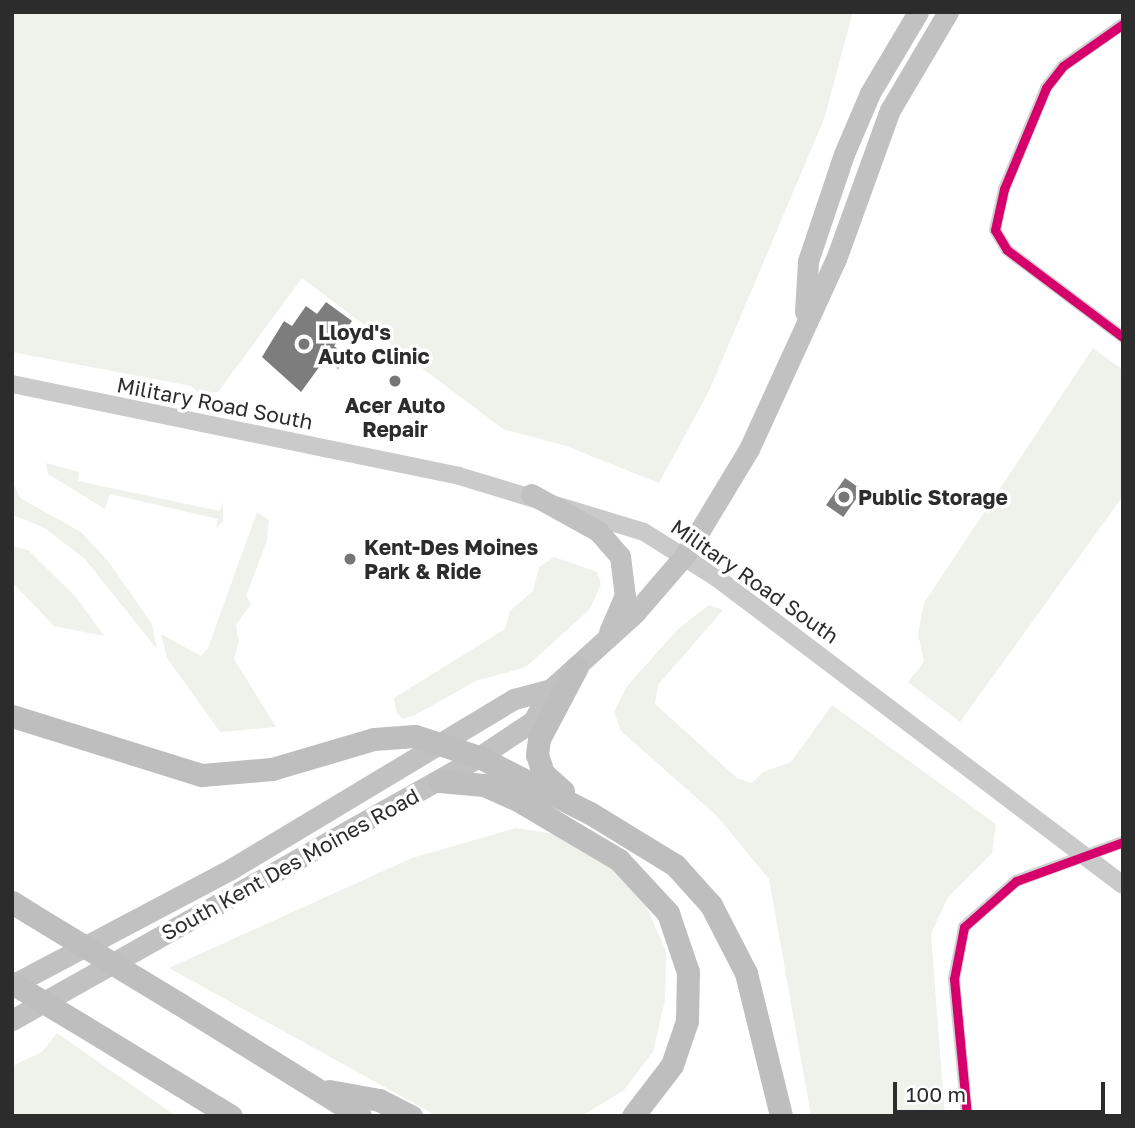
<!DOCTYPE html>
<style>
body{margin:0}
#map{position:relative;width:1135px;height:1128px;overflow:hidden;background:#fff;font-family:"Golos Text",sans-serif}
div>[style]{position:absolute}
.green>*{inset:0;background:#eef2eb}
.building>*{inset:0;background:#7d7d7d;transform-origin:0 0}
.minor>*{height:12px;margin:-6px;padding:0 6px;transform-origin:6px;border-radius:6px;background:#d1d1d1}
.secondary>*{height:18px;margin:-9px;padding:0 9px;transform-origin:9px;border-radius:9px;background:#cacaca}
.trunk>*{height:21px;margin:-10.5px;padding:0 10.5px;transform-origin:10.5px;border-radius:10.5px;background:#c1c1c1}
.motorway>*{height:23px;margin:-11.5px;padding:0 11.5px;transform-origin:11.5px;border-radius:11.5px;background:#bebebe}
.motorway-bridge>*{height:23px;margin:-11.5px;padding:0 11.5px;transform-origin:11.5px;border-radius:11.5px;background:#bebebe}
.cycleway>*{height:9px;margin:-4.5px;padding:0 4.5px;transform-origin:4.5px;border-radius:4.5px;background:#d6006c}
.dots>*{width:19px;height:19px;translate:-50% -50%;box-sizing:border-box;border:4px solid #fff;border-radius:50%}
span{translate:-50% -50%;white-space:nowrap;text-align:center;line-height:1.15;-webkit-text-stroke:7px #fff;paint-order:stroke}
.poi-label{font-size:21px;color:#2c2c2c;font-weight:700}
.left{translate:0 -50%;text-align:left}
.street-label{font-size:21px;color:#2c2c2c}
.frame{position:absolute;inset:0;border:14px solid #2c2c2c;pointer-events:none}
.scale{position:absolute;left:893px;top:1082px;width:212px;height:32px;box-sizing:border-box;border:4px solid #2c2c2c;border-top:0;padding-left:9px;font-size:21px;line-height:24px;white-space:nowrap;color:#2c2c2c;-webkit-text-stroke:5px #fff;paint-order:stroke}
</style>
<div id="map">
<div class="green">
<i style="clip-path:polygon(12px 12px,853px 12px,824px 119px,709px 391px,659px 483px,566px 446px,503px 429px,302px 278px,218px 392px,199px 393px,191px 386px,12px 352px)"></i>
<i style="clip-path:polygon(1093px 348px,1123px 370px,1123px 496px,960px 722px,908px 682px,924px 662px,918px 634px,924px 603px)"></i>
<i style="clip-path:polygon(46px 463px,79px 472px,78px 481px,220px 511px,223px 501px,223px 521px,216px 528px,218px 519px,110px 494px,105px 509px,48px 474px)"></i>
<i style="clip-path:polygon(12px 479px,20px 498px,81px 532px,108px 561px,152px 624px,157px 649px,84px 558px,43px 527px,12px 515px)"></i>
<i style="clip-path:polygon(257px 512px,269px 520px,267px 541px,246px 596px,251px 604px,236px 625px,239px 642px,234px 659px,276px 727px,220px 732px,167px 658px,161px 634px,201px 656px,208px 648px)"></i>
<i style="clip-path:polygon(12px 546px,28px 550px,76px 597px,104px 636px,54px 626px,12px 582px)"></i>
<i style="clip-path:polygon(554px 557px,597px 572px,601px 584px,590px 609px,526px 667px,476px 681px,415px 715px,403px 719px,397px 714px,394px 698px,505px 629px,510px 611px,533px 591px,539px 567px)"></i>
<i style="clip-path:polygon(709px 605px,723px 610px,658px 685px,655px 704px,737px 778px,752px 783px,763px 772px,791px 762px,832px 705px,996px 824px,992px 853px,948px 897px,931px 934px,945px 1116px,811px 1116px,769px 879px,717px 816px,621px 731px,614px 712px,627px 686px,679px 628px)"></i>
<i style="clip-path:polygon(516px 828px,568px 836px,610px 860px,643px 899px,666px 951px,665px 1000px,653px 1052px,624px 1090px,582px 1116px,437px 1116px,169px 968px,412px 858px)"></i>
<i style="clip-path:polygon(57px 1033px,176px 1116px,177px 1116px,12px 1114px,12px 1066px,42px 1052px)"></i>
</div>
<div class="building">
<i style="clip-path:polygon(326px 302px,352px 321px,334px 346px,347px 356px,338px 369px,325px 359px,301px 392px,262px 357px,284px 321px,292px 326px,306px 306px,317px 314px)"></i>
<i style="left:845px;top:478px;width:21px;height:33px;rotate:35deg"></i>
</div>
<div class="minor">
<i style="left:1123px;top:24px;width:73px;rotate:145deg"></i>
<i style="left:1063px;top:66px;width:28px;rotate:128deg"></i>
<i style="left:1046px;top:88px;width:109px;rotate:112.6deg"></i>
<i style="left:1004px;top:189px;width:42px;rotate:102.4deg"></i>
<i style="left:995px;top:230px;width:23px;rotate:59deg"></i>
<i style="left:1007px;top:250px;width:145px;rotate:36.9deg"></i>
<i style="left:967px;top:1116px;width:138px;rotate:-95.4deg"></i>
<i style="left:954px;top:979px;width:53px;rotate:-79.1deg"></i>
<i style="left:964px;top:927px;width:69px;rotate:-41.5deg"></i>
<i style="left:1016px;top:881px;width:114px;rotate:-20deg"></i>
</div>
<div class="secondary">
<i style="left:12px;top:384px;width:456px;rotate:11.6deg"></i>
<i style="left:459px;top:476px;width:193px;rotate:16.8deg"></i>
<i style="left:644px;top:532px;width:86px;rotate:32.2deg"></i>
<i style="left:717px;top:578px;width:509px;rotate:37.1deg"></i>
</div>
<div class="trunk">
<i style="left:805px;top:312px;width:51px;rotate:-86.6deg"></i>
<i style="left:808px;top:261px;width:113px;rotate:-71.4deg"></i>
<i style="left:844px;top:154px;width:66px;rotate:-66.9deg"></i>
<i style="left:870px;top:93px;width:94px;rotate:-59.3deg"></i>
<i style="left:531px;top:494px;width:77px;rotate:28.9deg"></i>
<i style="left:598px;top:531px;width:33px;rotate:49deg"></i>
<i style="left:620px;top:556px;width:39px;rotate:83deg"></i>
<i style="left:625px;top:595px;width:40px;rotate:113.4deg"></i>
<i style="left:12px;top:985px;width:248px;rotate:-27.9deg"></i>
<i style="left:231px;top:869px;width:330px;rotate:-31deg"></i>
<i style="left:514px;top:699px;width:38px;rotate:-15deg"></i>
<i style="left:12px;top:1020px;width:536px;rotate:-29.39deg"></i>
<i style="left:479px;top:757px;width:65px;rotate:-33.7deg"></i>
<i style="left:533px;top:721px;width:37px;rotate:-61deg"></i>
<i style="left:551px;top:689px;width:113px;rotate:-42.1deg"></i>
<i style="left:635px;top:613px;width:77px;rotate:-49.2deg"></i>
<i style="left:685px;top:555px;width:124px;rotate:-58.9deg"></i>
<i style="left:749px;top:449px;width:209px;rotate:-65.4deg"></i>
<i style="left:836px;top:259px;width:158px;rotate:-70.1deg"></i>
<i style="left:890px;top:110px;width:114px;rotate:-59.4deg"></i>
</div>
<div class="motorway">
<i style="left:12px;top:716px;width:199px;rotate:17.3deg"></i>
<i style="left:202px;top:775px;width:70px;rotate:-4.9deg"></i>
<i style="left:272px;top:769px;width:106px;rotate:-16.4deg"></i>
<i style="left:374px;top:739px;width:41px;rotate:-4.2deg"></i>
<i style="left:415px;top:736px;width:67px;rotate:18.2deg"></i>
<i style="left:479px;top:757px;width:124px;rotate:26.8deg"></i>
<i style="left:590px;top:813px;width:100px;rotate:31.5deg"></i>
<i style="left:675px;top:865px;width:54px;rotate:48deg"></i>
<i style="left:711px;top:905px;width:76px;rotate:62.8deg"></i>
<i style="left:746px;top:973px;width:147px;rotate:76.2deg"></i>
<i style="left:439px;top:781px;width:45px;rotate:5.1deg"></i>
<i style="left:484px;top:785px;width:37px;rotate:24deg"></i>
<i style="left:518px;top:800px;width:117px;rotate:30.7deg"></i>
<i style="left:619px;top:860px;width:72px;rotate:47.2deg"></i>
<i style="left:668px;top:913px;width:62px;rotate:71.3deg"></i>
<i style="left:688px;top:972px;width:49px;rotate:91.2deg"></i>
<i style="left:687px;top:1021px;width:46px;rotate:108.8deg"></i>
<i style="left:672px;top:1065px;width:64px;rotate:127.4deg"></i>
<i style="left:563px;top:791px;width:27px;rotate:-138deg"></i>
<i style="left:543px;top:773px;width:19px;rotate:-108deg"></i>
<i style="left:537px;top:755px;width:16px;rotate:-83deg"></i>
<i style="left:539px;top:739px;width:81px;rotate:-62.2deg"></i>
<i style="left:12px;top:902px;width:22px;rotate:32deg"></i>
<i style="left:178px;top:1003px;width:214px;rotate:31.8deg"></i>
<i style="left:103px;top:1038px;width:150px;rotate:31.4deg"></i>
<i style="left:329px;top:1091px;width:51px;rotate:10.2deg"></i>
<i style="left:379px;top:1100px;width:36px;rotate:27deg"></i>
</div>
<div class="motorway-bridge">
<i style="left:31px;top:914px;width:172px;rotate:31.2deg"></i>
<i style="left:12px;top:983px;width:106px;rotate:31.1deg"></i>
</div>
<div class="cycleway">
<i style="left:1123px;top:24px;width:73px;rotate:145deg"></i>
<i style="left:1063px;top:66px;width:28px;rotate:128deg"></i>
<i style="left:1046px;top:88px;width:109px;rotate:112.6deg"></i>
<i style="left:1004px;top:189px;width:42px;rotate:102.4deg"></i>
<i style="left:995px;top:230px;width:23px;rotate:59deg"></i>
<i style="left:1007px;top:250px;width:145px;rotate:36.9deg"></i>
<i style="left:967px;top:1116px;width:138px;rotate:-95.4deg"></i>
<i style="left:954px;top:979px;width:53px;rotate:-79.1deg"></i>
<i style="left:964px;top:927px;width:69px;rotate:-41.5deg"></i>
<i style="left:1016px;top:881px;width:114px;rotate:-20deg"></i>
</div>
<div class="dots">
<i style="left:304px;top:344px;background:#767676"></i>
<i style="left:395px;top:381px;background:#767676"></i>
<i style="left:844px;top:497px;background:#767676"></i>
<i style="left:350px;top:559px;background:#767676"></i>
</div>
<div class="poi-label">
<span class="left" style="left:318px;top:344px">Lloyd's<br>Auto Clinic</span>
<span style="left:395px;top:417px">Acer Auto<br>Repair</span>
<span class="left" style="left:858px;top:497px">Public Storage</span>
<span class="left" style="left:364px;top:559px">Kent-Des Moines<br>Park &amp; Ride</span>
</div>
<div class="street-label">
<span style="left:215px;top:403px;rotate:11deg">Military Road South</span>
<span style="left:755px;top:581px;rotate:35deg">Military Road South</span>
<span style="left:290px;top:864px;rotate:-29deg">South Kent Des Moines Road</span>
</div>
<div class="frame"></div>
<div class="scale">100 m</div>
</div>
